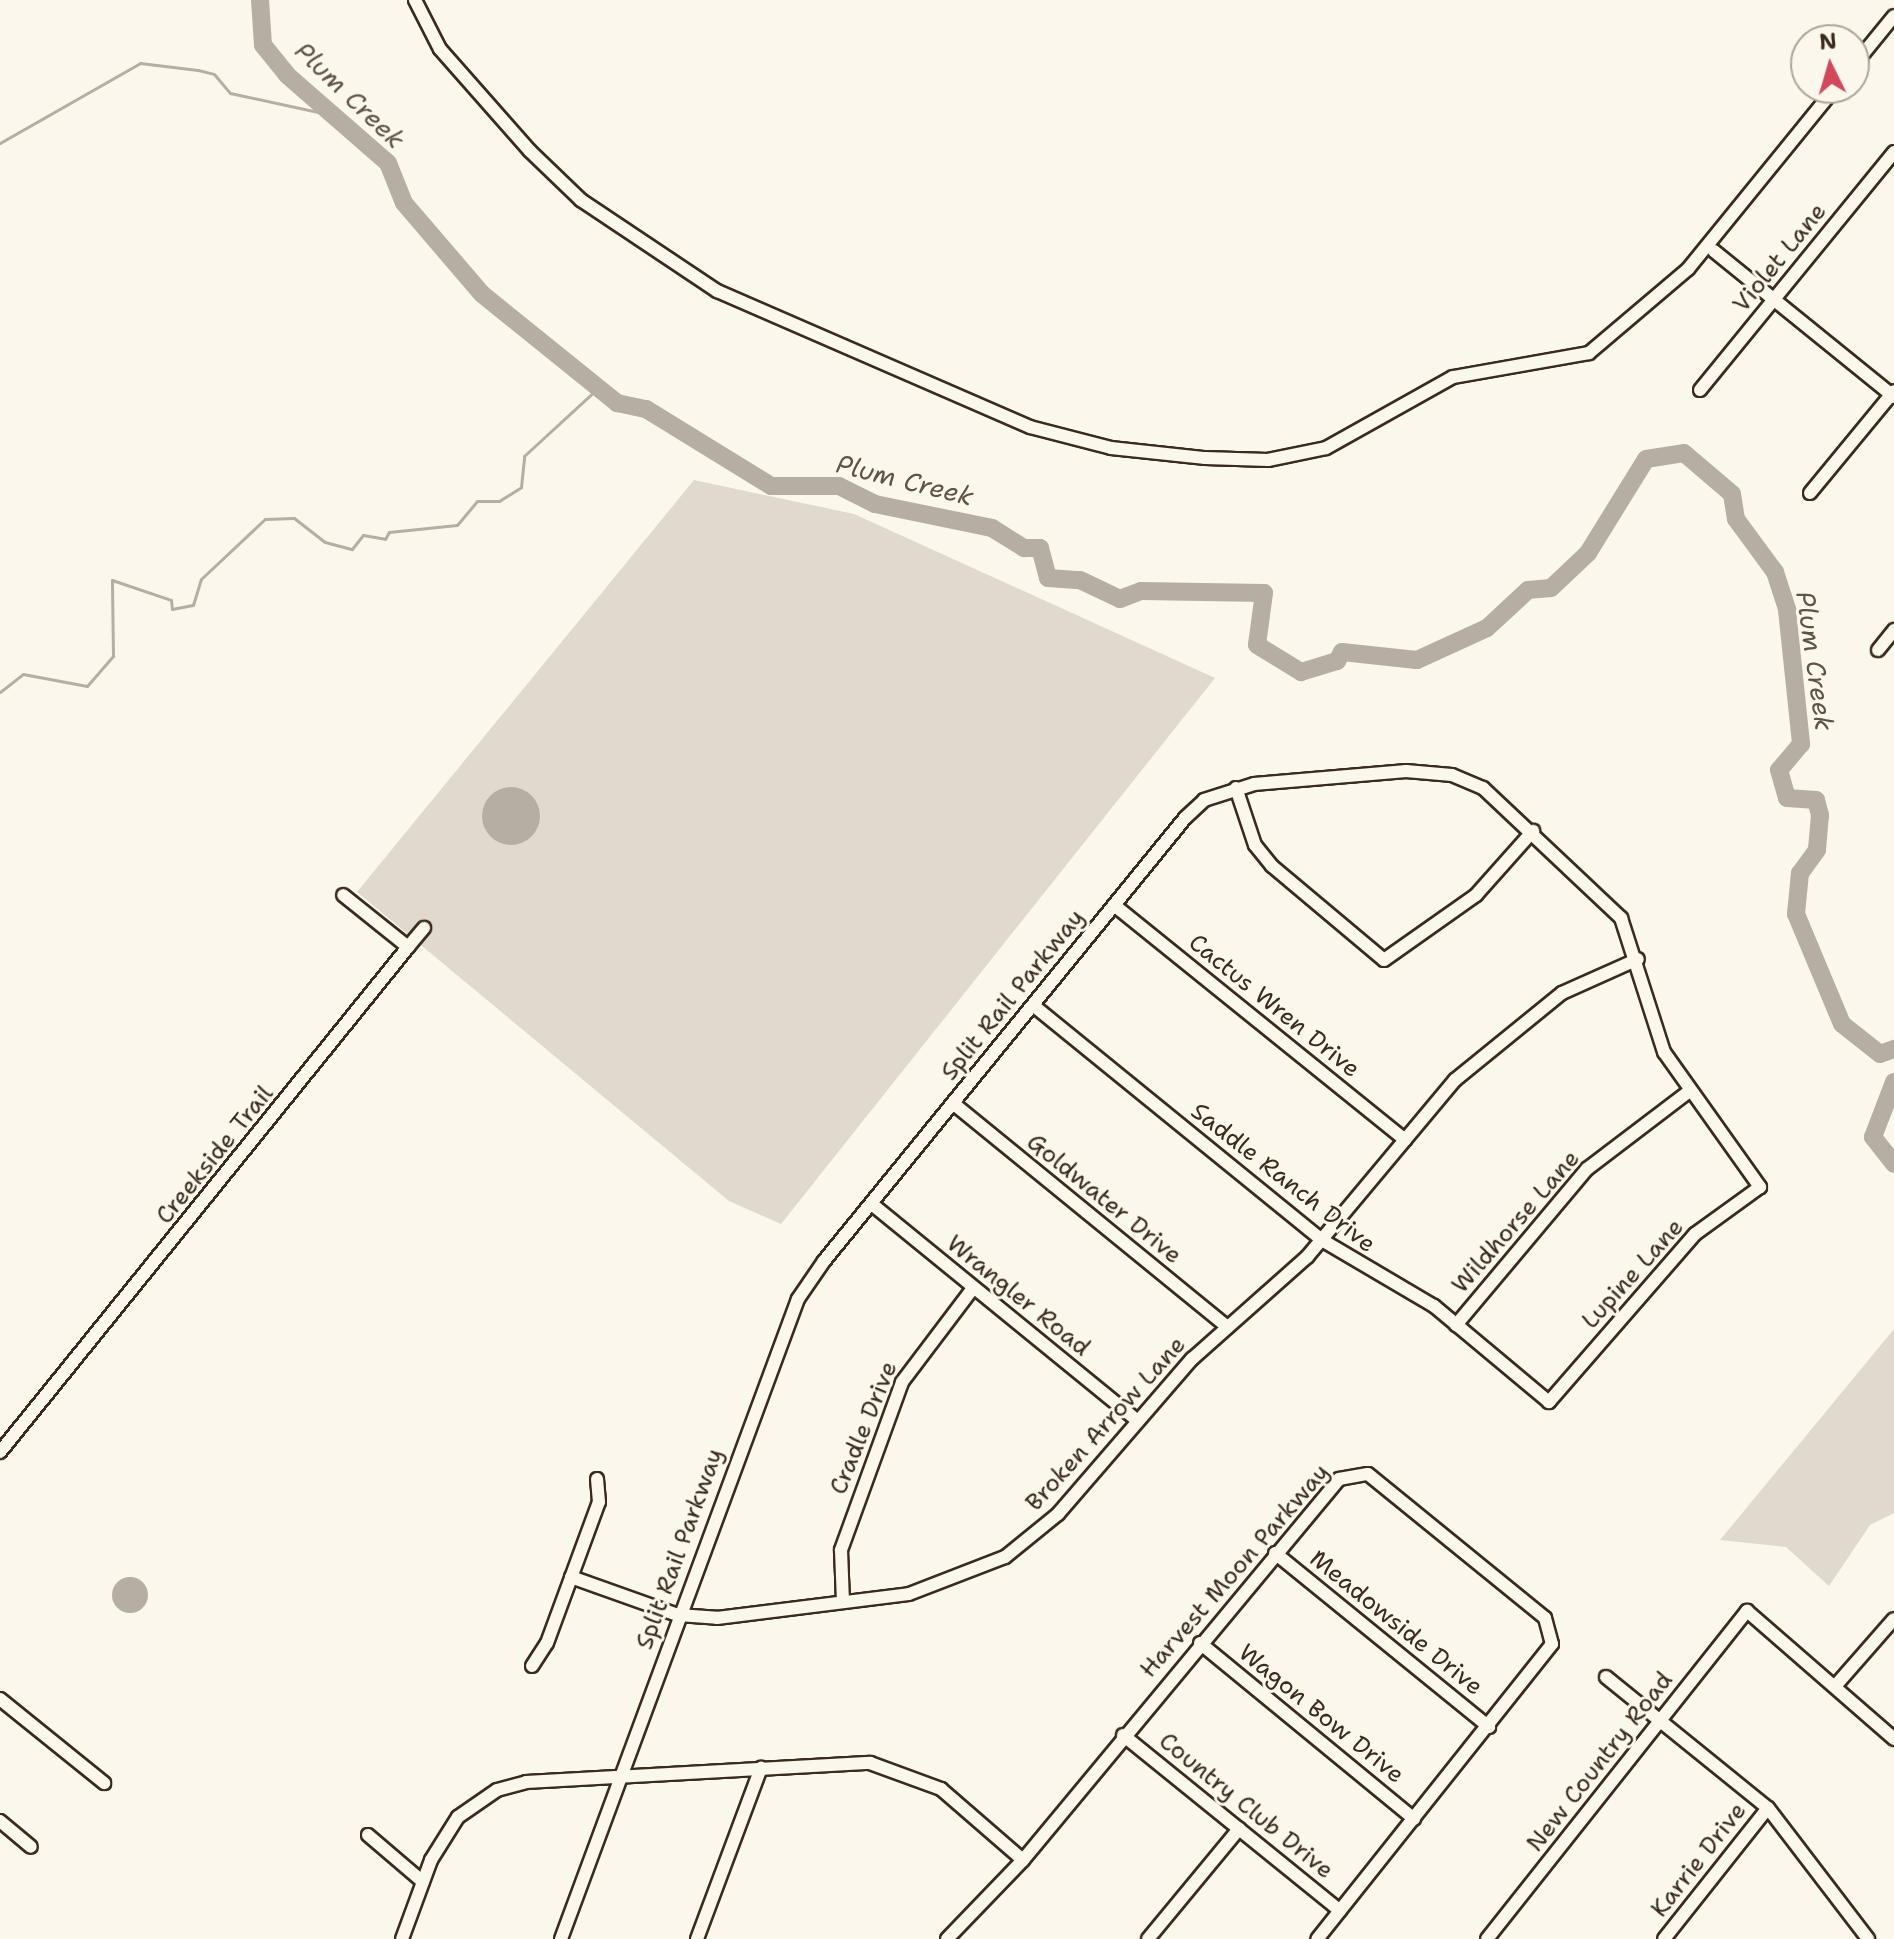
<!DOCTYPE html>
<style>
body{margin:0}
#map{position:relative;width:1894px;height:1939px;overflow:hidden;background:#fbf7ec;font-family:"Shantell Sans",sans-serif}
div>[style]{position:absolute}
.green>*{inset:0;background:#dfd9ce}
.water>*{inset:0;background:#b6aea2}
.round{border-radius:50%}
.stream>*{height:3px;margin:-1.5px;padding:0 1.5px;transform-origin:1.5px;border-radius:1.5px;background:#b6aea2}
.river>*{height:18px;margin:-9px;padding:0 9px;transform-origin:9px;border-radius:9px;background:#b6aea2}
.roads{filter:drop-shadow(2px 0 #3b2a1e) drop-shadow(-2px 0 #3b2a1e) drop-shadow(0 2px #3b2a1e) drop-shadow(0 -2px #3b2a1e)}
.minor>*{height:12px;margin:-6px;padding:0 6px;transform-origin:6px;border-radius:6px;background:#fbf7ec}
span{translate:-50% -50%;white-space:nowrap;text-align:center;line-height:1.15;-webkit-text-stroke:6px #fbf7ec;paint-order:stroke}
.street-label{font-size:24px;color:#3b2a1e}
.water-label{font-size:26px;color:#605246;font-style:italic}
.north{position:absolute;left:1790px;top:24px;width:80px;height:80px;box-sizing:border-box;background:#fbf7ec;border:2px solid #aea59a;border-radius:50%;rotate:355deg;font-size:22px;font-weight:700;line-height:32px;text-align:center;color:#3b2a1e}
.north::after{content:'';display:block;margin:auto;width:28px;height:36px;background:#d1495b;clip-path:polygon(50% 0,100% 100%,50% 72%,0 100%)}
</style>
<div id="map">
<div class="green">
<i style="clip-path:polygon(694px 480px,854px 514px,1215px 678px,781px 1224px,729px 1201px,357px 892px)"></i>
<i style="clip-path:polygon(1894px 1329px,1894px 1513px,1870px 1525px,1829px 1586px,1786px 1547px,1720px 1540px)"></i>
</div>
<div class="water">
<i class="round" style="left:482px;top:787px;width:58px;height:58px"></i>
<i class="round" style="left:112px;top:1577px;width:36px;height:36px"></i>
</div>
<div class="stream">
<i style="left:0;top:143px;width:161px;rotate:-29.7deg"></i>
<i style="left:140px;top:63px;width:58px;rotate:6.9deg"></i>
<i style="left:198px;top:70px;width:16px;rotate:14deg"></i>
<i style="left:214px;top:74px;width:25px;rotate:50deg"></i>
<i style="left:230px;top:93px;width:104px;rotate:12.2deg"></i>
<i style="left:0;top:692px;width:29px;rotate:-38deg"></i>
<i style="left:23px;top:674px;width:65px;rotate:10.6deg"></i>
<i style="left:87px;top:686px;width:40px;rotate:-49deg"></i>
<i style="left:113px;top:656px;width:76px;rotate:-90.8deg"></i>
<i style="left:112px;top:580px;width:62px;rotate:18.7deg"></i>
<i style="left:171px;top:600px;width:9px;rotate:84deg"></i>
<i style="left:172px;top:609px;width:21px;rotate:-11deg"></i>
<i style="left:193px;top:605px;width:27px;rotate:-73deg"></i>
<i style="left:201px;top:579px;width:88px;rotate:-43.2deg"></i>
<i style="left:265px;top:519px;width:29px;rotate:-2deg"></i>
<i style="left:294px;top:518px;width:39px;rotate:38deg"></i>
<i style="left:325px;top:542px;width:28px;rotate:15deg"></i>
<i style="left:352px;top:549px;width:18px;rotate:-52deg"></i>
<i style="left:363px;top:535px;width:22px;rotate:10deg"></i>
<i style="left:385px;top:539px;width:8px;rotate:-60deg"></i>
<i style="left:389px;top:532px;width:68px;rotate:-5.9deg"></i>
<i style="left:457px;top:525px;width:31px;rotate:-50deg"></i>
<i style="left:477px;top:501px;width:22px"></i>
<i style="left:499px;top:501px;width:26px;rotate:-32deg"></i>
<i style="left:521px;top:487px;width:31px;rotate:-84deg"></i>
<i style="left:524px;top:456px;width:100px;rotate:-42.6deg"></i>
</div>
<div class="river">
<i style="left:260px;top:0;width:45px;rotate:86.2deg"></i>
<i style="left:263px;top:45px;width:38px;rotate:51deg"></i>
<i style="left:287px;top:75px;width:134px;rotate:41.1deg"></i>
<i style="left:388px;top:163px;width:43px;rotate:68.2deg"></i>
<i style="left:404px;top:203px;width:120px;rotate:49.4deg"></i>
<i style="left:482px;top:294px;width:174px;rotate:38.9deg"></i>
<i style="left:617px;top:403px;width:30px;rotate:12deg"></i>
<i style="left:646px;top:409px;width:147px;rotate:31.6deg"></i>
<i style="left:771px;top:486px;width:68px"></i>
<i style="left:839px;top:486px;width:40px;rotate:26.6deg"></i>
<i style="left:875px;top:504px;width:119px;rotate:11.6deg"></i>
<i style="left:992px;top:528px;width:38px;rotate:32deg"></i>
<i style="left:1024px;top:548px;width:16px"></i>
<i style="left:1040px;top:548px;width:31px;rotate:75deg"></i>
<i style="left:1048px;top:578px;width:32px;rotate:4deg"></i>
<i style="left:1080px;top:580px;width:44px;rotate:25.4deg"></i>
<i style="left:1120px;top:599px;width:22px;rotate:-21deg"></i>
<i style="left:1141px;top:591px;width:123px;rotate:0.9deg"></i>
<i style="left:1264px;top:593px;width:52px;rotate:97.7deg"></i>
<i style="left:1257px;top:645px;width:52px;rotate:31.5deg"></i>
<i style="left:1301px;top:672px;width:38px;rotate:-17deg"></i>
<i style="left:1337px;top:661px;width:10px;rotate:-61deg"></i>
<i style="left:1342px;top:652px;width:75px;rotate:6.1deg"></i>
<i style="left:1417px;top:660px;width:77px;rotate:-24.6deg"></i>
<i style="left:1487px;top:628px;width:56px;rotate:-42.8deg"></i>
<i style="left:1528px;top:590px;width:23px;rotate:-5deg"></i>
<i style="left:1551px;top:588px;width:51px;rotate:-43.4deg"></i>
<i style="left:1588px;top:553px;width:110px;rotate:-58.3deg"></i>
<i style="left:1646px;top:459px;width:38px;rotate:-9deg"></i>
<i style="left:1684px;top:453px;width:63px;rotate:40.5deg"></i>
<i style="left:1732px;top:494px;width:25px;rotate:81deg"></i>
<i style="left:1736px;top:519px;width:66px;rotate:53.7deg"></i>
<i style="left:1775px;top:572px;width:40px;rotate:72deg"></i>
<i style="left:1787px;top:610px;width:135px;rotate:84deg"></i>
<i style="left:1801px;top:744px;width:34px;rotate:130deg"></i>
<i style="left:1779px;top:770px;width:29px;rotate:74deg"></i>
<i style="left:1787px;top:798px;width:29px;rotate:4deg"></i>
<i style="left:1816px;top:800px;width:16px;rotate:75deg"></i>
<i style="left:1820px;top:815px;width:35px;rotate:95deg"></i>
<i style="left:1817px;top:850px;width:29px;rotate:126deg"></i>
<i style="left:1800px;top:873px;width:41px;rotate:95.6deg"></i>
<i style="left:1796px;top:914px;width:119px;rotate:67.3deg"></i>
<i style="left:1842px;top:1024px;width:48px;rotate:38.3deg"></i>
<i style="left:1880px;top:1054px;width:15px;rotate:-20deg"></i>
<i style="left:1894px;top:1082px;width:59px;rotate:110.9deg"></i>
<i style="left:1873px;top:1137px;width:34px;rotate:52deg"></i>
</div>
<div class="roads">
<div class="minor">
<i style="left:415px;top:0;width:55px;rotate:63deg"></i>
<i style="left:440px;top:49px;width:136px;rotate:48.6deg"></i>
<i style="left:530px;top:151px;width:71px;rotate:43.9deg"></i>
<i style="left:581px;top:200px;width:164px;rotate:33.8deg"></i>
<i style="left:717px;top:291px;width:341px;rotate:23.5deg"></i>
<i style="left:1030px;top:427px;width:84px;rotate:14.5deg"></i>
<i style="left:1111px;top:448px;width:95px;rotate:6.1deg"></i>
<i style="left:1205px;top:458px;width:63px;rotate:1.8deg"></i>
<i style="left:1268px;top:460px;width:59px;rotate:-11.7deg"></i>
<i style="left:1326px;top:448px;width:145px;rotate:-29.2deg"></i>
<i style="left:1453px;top:377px;width:138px;rotate:-10deg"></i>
<i style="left:1589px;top:353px;width:130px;rotate:-40.3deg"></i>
<i style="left:1688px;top:269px;width:233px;rotate:-50.9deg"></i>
<i style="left:1854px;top:65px;width:63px;rotate:-50.8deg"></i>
<i style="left:1714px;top:251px;width:232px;rotate:39deg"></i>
<i style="left:1700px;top:390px;width:307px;rotate:-50.8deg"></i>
<i style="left:1810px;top:493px;width:132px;rotate:-50.5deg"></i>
<i style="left:1878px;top:650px;width:26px;rotate:-51deg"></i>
<i style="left:1236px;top:788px;width:60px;rotate:71.6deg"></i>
<i style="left:1255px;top:845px;width:27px;rotate:51deg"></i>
<i style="left:1272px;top:866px;width:146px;rotate:40deg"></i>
<i style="left:1384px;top:960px;width:113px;rotate:-35.2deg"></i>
<i style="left:1476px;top:895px;width:86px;rotate:-48.3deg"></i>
<i style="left:1114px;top:905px;width:374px;rotate:38.9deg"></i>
<i style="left:408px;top:947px;width:25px;rotate:-50deg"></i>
<i style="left:954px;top:1104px;width:353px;rotate:39.2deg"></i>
<i style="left:873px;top:1205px;width:340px;rotate:39.2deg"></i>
<i style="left:1456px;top:1325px;width:204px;rotate:-50deg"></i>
<i style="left:1587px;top:1169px;width:127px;rotate:-37.3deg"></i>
<i style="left:0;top:1452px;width:649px;rotate:-51.06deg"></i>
<i style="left:408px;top:947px;width:83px;rotate:-141.3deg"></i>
<i style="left:1275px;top:1553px;width:276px;rotate:39.1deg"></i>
<i style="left:571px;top:1577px;width:114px;rotate:19.6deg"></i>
<i style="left:678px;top:1615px;width:39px;rotate:4deg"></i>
<i style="left:717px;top:1618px;width:193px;rotate:-7.1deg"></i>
<i style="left:909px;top:1594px;width:103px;rotate:-21.1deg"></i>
<i style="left:1005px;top:1557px;width:68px;rotate:-39.1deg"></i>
<i style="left:1058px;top:1514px;width:205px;rotate:-49.2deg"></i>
<i style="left:1192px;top:1359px;width:154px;rotate:-41.6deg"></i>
<i style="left:1307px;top:1257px;width:231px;rotate:-50.1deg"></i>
<i style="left:1455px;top:1080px;width:138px;rotate:-39.1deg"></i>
<i style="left:1562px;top:993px;width:83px;rotate:-24.1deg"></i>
<i style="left:843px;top:1602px;width:52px;rotate:-92.2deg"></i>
<i style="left:841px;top:1550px;width:179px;rotate:-70deg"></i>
<i style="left:902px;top:1382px;width:118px;rotate:-52.9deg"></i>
<i style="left:1200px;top:1643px;width:277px;rotate:39.4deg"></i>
<i style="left:532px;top:1666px;width:27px;rotate:-57deg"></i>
<i style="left:547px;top:1643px;width:150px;rotate:-69.8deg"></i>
<i style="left:599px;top:1502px;width:23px;rotate:-95deg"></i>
<i style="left:1606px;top:1677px;width:208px;rotate:39deg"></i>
<i style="left:1768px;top:1808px;width:165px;rotate:52.6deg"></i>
<i style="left:1837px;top:1684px;width:86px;rotate:-48.8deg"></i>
<i style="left:0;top:1699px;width:134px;rotate:38.9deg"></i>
<i style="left:1123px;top:1735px;width:279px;rotate:39deg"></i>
<i style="left:0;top:1821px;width:40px;rotate:40deg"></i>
<i style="left:368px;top:1835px;width:72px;rotate:40.5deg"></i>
<i style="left:402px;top:1939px;width:84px;rotate:-69.8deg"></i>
<i style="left:431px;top:1860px;width:51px;rotate:-57.9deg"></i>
<i style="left:458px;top:1817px;width:47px;rotate:-34.7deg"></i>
<i style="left:497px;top:1790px;width:30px;rotate:-15deg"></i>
<i style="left:526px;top:1782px;width:345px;rotate:-3.2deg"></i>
<i style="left:870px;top:1763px;width:76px;rotate:20.1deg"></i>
<i style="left:941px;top:1789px;width:108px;rotate:40.9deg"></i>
<i style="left:561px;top:1939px;width:682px;rotate:-69.68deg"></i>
<i style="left:798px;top:1299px;width:46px;rotate:-55.6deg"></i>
<i style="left:824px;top:1261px;width:571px;rotate:-50.82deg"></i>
<i style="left:1185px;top:818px;width:26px;rotate:-43deg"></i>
<i style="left:1204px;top:800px;width:52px;rotate:-17.7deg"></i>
<i style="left:1254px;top:784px;width:153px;rotate:-4.9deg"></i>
<i style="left:1406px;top:771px;width:46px;rotate:5deg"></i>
<i style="left:1452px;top:775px;width:34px;rotate:23deg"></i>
<i style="left:1483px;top:788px;width:190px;rotate:43.3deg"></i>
<i style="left:1621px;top:918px;width:141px;rotate:72.2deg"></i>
<i style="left:1664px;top:1052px;width:166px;rotate:54.6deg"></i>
<i style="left:1760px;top:1187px;width:80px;rotate:144.1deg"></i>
<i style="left:1695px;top:1234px;width:223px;rotate:131deg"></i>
<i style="left:1549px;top:1402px;width:150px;rotate:-140.1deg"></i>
<i style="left:1434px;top:1306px;width:130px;rotate:-149.5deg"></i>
<i style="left:1322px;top:1240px;width:372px;rotate:-140.9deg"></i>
<i style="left:697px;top:1939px;width:183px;rotate:-69.5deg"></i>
<i style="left:947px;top:1939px;width:110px;rotate:-46.1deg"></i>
<i style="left:1023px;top:1860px;width:495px;rotate:-50.3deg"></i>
<i style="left:1339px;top:1479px;width:29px;rotate:-10deg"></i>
<i style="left:1368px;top:1474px;width:228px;rotate:39.1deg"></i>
<i style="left:1545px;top:1618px;width:27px;rotate:75deg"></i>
<i style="left:1552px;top:1644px;width:377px;rotate:128.5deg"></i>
<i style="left:1148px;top:1939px;width:143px;rotate:-50.4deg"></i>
<i style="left:1487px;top:1939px;width:419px;rotate:-51.6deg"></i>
<i style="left:1747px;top:1611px;width:195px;rotate:41deg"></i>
<i style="left:1664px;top:1939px;width:167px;rotate:-51.6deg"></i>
</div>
</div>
<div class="street-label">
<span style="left:1780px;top:258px;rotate:-51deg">Violet Lane</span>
<span style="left:1013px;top:995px;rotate:-51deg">Split Rail Parkway</span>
<span style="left:1274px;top:1006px;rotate:39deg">Cactus Wren Drive</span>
<span style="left:215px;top:1155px;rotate:-51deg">Creekside Trail</span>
<span style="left:1283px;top:1178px;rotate:38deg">Saddle Ranch Drive</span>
<span style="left:1104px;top:1199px;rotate:39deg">Goldwater Drive</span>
<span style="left:1516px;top:1222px;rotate:-49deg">Wildhorse Lane</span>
<span style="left:1633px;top:1274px;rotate:-48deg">Lupine Lane</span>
<span style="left:1018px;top:1296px;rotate:39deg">Wrangler Road</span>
<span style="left:1106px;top:1424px;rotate:-48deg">Broken Arrow Lane</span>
<span style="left:864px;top:1428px;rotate:-68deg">Cradle Drive</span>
<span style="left:680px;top:1549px;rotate:-70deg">Split Rail Parkway</span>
<span style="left:1235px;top:1571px;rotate:-49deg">Harvest Moon Parkway</span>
<span style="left:1396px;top:1623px;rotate:39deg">Meadowside Drive</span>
<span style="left:1321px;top:1714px;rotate:39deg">Wagon Bow Drive</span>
<span style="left:1600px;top:1762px;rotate:-52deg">New Country Road</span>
<span style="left:1246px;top:1806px;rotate:39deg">Country Club Drive</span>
<span style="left:1699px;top:1860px;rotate:-52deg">Karrie Drive</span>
</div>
<div class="water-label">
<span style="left:350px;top:95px;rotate:44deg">Plum Creek</span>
<span style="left:905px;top:480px;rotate:14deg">Plum Creek</span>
<span style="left:1815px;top:661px;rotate:82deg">Plum Creek</span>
</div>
<div class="north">N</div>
</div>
